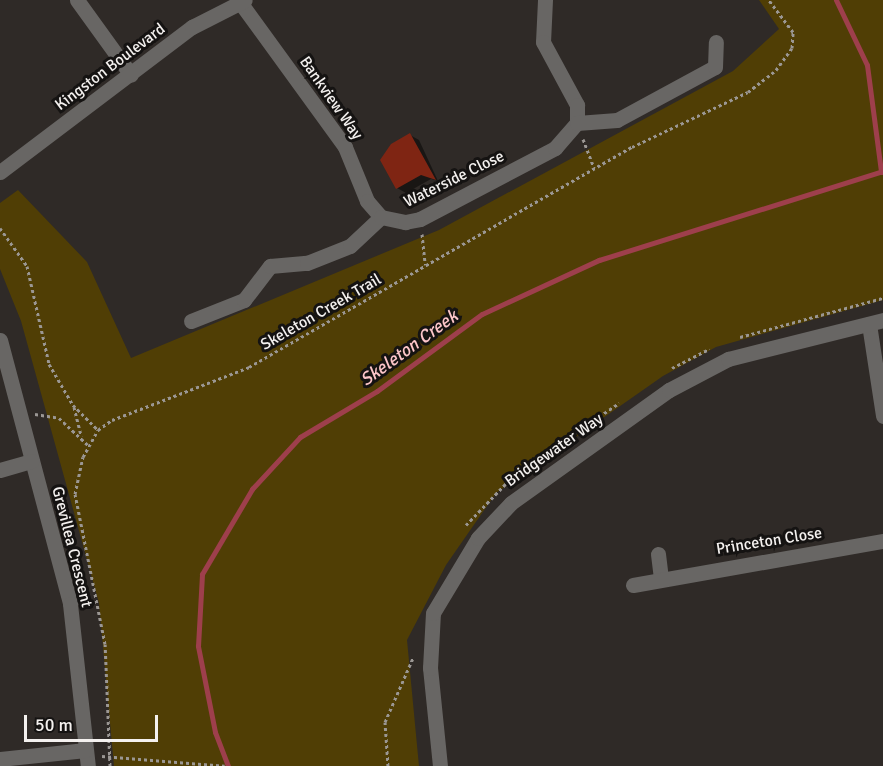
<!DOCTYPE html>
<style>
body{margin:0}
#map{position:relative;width:883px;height:766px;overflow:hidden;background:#2f2a27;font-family:Signika,sans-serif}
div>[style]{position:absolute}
.green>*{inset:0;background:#503e05}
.shadow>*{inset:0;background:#0007}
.stream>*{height:5px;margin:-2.5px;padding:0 2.5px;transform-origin:2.5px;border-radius:2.5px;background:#9e3f4c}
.building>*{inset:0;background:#7f2513}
.path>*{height:3px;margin-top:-1.5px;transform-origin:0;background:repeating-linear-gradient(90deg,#9b9794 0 3px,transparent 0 6px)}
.minor>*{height:15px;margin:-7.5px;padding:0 7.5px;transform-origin:7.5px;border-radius:7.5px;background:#686664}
span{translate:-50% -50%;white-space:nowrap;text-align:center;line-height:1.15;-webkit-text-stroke:6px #151312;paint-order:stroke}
.street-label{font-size:16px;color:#f4f1ef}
.water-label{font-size:18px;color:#fdc6c9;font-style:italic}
.scale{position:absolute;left:24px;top:715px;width:134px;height:27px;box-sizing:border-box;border:3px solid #f4f1ef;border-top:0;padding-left:8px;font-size:18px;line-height:21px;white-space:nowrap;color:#f4f1ef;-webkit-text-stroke:4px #151312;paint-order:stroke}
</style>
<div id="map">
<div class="green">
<i style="clip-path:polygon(759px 0,883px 0,883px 300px,716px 347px,663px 376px,496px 493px,446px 565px,407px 640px,419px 766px,114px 766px,99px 603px,21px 321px,0 269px,0 203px,18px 190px,87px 262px,131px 358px,439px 230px,733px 71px,779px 29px)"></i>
</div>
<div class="shadow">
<i style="clip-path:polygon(410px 135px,419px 140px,438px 181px,431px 179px,406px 193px,397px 188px)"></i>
</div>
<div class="stream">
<i style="left:836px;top:0;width:72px;rotate:64.5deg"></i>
<i style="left:867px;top:65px;width:108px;rotate:82.5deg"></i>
<i style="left:228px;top:766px;width:36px;rotate:-111deg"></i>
<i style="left:215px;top:732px;width:88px;rotate:-101.2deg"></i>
<i style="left:198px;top:646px;width:72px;rotate:-86.8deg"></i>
<i style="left:202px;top:574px;width:99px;rotate:-59.5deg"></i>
<i style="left:252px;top:489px;width:71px;rotate:-47.3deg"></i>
<i style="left:300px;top:437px;width:90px;rotate:-30.9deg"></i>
<i style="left:377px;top:391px;width:130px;rotate:-36.3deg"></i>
<i style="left:482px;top:314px;width:129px;rotate:-24.8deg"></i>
<i style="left:599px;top:260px;width:298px;rotate:-17.4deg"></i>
</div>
<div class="building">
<i style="clip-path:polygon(410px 133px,436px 180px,421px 175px,396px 189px,380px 160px,391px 144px)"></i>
</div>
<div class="path">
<i style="left:583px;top:139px;width:31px;rotate:69deg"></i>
<i style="left:0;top:228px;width:47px;rotate:54.6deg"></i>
<i style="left:27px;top:266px;width:100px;rotate:77.3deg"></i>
<i style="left:49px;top:364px;width:48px;rotate:59.7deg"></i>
<i style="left:73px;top:405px;width:35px;rotate:45deg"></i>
<i style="left:422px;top:234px;width:31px;rotate:84deg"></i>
<i style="left:740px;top:337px;width:148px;rotate:-15.3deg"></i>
<i style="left:672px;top:368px;width:42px;rotate:-27.2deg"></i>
<i style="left:74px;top:407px;width:30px;rotate:76deg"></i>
<i style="left:35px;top:414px;width:24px;rotate:9deg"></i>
<i style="left:59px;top:418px;width:40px;rotate:43deg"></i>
<i style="left:466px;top:525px;width:71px;rotate:-46.1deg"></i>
<i style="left:515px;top:474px;width:126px;rotate:-34.3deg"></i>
<i style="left:102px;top:756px;width:123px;rotate:4.6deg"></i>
<i style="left:110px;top:766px;width:122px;rotate:-92.3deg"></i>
<i style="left:105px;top:644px;width:153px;rotate:-101.3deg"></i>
<i style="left:75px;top:494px;width:38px;rotate:-78deg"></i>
<i style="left:83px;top:457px;width:31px;rotate:-61deg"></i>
<i style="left:98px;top:430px;width:17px;rotate:-36deg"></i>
<i style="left:112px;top:420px;width:147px;rotate:-21.1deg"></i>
<i style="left:249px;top:367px;width:442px;rotate:-29.9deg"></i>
<i style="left:632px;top:147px;width:128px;rotate:-25.4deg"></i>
<i style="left:748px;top:92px;width:36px;rotate:-38deg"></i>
<i style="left:776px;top:70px;width:27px;rotate:-54deg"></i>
<i style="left:792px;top:48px;width:16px;rotate:-86deg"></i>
<i style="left:793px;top:32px;width:40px;rotate:-127deg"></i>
<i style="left:388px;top:766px;width:44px;rotate:-93.9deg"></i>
<i style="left:385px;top:722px;width:70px;rotate:-66.4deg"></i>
</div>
<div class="minor">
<i style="left:77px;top:0;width:92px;rotate:54.2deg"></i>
<i style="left:545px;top:0;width:42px;rotate:92.7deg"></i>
<i style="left:543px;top:42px;width:72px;rotate:61.6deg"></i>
<i style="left:577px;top:105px;width:18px;rotate:90deg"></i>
<i style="left:242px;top:5px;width:175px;rotate:54deg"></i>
<i style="left:345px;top:147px;width:58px;rotate:67.8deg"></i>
<i style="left:367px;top:201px;width:21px;rotate:49deg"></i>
<i style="left:0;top:172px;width:241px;rotate:-37.1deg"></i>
<i style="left:192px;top:27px;width:59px;rotate:-27deg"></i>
<i style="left:191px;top:321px;width:57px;rotate:-21.6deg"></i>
<i style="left:244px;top:300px;width:43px;rotate:-52.6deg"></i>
<i style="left:270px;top:266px;width:37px;rotate:-5deg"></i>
<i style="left:307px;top:263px;width:46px;rotate:-21.6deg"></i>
<i style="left:350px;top:246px;width:42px;rotate:-43.1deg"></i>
<i style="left:381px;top:217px;width:25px;rotate:12deg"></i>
<i style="left:405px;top:222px;width:15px;rotate:-11deg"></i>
<i style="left:420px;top:219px;width:153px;rotate:-27.7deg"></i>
<i style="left:555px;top:148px;width:33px;rotate:-49deg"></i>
<i style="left:577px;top:123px;width:40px;rotate:-4.3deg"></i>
<i style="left:617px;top:120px;width:111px;rotate:-28.4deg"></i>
<i style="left:715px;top:67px;width:25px;rotate:-88deg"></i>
<i style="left:869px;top:324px;width:93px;rotate:81.3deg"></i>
<i style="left:0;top:340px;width:273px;rotate:75.1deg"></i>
<i style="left:70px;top:604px;width:163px;rotate:83.7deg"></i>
<i style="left:0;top:470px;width:33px;rotate:-16deg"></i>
<i style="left:658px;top:554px;width:23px;rotate:83deg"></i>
<i style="left:633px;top:585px;width:254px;rotate:-10deg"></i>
<i style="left:0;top:759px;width:86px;rotate:-6deg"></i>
<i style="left:440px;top:766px;width:99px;rotate:-95.8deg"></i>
<i style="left:430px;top:668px;width:55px;rotate:-86.9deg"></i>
<i style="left:433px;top:613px;width:87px;rotate:-59deg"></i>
<i style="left:478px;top:538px;width:48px;rotate:-46.7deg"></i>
<i style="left:511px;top:503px;width:194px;rotate:-35.6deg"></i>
<i style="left:669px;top:390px;width:67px;rotate:-27.7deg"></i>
<i style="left:728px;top:359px;width:160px;rotate:-14.1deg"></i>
</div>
<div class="street-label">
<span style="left:110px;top:67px;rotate:-37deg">Kingston Boulevard</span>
<span style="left:331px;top:98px;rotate:55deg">Bankview Way</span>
<span style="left:454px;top:179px;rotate:-26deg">Waterside Close</span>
<span style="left:321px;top:312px;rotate:-30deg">Skeleton Creek Trail</span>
<span style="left:554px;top:450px;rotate:-35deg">Bridgewater Way</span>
<span style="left:769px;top:541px;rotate:-9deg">Princeton Close</span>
<span style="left:72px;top:547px;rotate:76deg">Grevillea Crescent</span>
</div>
<div class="water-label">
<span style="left:409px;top:348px;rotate:-36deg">Skeleton Creek</span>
</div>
<div class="scale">50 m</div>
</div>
